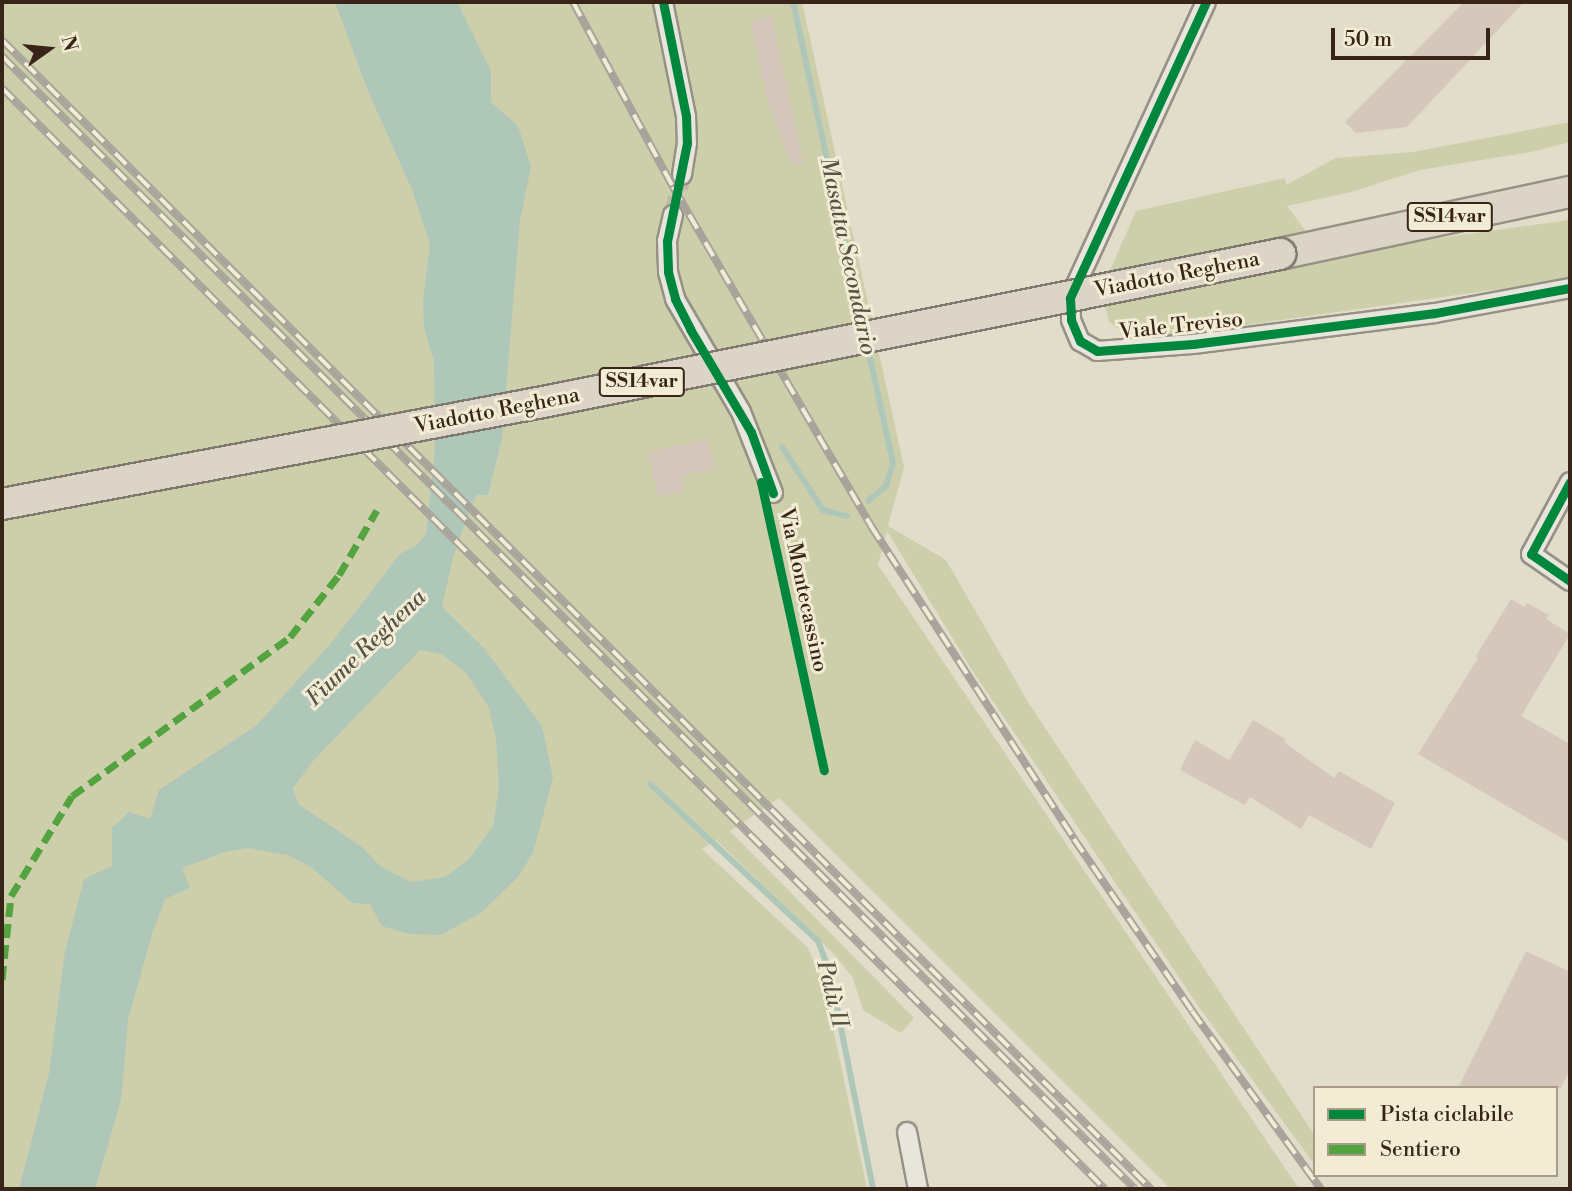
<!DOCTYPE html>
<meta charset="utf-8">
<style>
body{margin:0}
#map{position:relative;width:1572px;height:1191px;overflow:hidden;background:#e2dcca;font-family:"Libre Bodoni",serif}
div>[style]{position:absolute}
.green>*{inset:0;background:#cdceaa}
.water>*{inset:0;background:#afc7b9}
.stream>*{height:6px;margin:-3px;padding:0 3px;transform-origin:3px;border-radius:3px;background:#afc7b9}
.building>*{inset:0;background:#d6c7bc}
.minor-tunnel>*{height:18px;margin-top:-9px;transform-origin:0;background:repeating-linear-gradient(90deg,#c0b7a6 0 18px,transparent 0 27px)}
.roads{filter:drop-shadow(2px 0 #979185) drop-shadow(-2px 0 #979185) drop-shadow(0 2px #979185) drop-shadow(0 -2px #979185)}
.minor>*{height:18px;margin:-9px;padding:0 9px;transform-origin:9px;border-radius:9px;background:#e8e5dc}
.trunk>*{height:30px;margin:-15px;padding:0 15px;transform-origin:15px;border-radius:15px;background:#dcd5c7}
.rail>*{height:8px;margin-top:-4px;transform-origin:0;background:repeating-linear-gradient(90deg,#f3ecd5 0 16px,#a8a49b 0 32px);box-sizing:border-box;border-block:2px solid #a8a49b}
.bridges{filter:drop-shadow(2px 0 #7f786e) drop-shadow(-2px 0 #7f786e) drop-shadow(0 2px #7f786e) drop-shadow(0 -2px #7f786e)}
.trunk-bridge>*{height:30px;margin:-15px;padding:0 15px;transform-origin:15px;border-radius:15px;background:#dcd5c7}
.quiet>*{height:7px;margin-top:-3.5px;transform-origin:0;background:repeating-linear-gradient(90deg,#53a340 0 14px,transparent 0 21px)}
.cycleway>*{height:9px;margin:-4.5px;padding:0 4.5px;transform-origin:4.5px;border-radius:4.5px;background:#00873e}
span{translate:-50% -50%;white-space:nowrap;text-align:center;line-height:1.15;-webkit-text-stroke:6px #f3ecd5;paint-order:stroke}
.shield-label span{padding:2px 5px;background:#f3ecd5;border:2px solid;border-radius:5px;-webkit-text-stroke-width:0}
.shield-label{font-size:19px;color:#382518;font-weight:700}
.street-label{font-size:21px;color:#382518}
.water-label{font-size:23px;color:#555346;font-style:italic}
.frame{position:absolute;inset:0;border:4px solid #382518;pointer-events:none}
.legend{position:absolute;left:1313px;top:1086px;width:245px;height:91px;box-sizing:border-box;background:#f3ecd5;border:2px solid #a89c89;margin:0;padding:9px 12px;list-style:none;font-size:21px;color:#382518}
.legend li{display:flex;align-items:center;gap:14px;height:35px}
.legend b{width:35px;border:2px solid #a89c89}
.north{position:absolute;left:14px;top:14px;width:70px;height:70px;-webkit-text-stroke:5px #f3ecd5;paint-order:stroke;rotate:75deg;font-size:19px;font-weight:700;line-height:28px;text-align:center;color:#382518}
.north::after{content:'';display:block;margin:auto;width:24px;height:32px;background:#382518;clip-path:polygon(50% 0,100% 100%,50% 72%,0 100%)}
.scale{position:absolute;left:1331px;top:28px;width:159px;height:32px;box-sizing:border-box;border:4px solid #382518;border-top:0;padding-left:9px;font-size:21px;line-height:24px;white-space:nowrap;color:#382518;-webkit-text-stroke:5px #f3ecd5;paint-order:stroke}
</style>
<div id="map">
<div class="green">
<i style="clip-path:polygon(2px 2px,802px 2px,904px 467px,888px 526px,946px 560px,1028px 702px,1315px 1136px,1315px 1165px,1199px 1007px,972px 670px,887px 531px,878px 565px,1299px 1189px,1171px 1189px,779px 798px,730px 831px,914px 1018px,901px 1033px,863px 1010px,853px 978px,833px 953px,716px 840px,702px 849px,808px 948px,824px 985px,867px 1189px,2px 1189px)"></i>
<i style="clip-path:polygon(1570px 122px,1570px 142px,1531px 152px,1420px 170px,1351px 192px,1287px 206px,1323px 254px,1570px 220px,1570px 279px,1175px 335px,1125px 334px,1109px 322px,1101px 291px,1136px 211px,1285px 178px,1286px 185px,1336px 158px,1413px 152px)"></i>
</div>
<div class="water">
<i style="clip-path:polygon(evenodd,335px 2px,457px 2px,491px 71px,491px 102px,518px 126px,531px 166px,520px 220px,502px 439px,488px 495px,477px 495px,474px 499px,453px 557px,442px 607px,484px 648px,542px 726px,553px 778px,533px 853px,518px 877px,482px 912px,441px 935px,409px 934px,382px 926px,370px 904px,352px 903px,311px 867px,288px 855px,247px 848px,225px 852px,182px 868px,190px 888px,165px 899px,152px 934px,128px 1020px,121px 1100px,95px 1189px,19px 1189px,49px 1073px,65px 952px,84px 879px,112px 866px,112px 828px,129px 812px,150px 819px,159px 790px,257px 725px,332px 642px,400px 554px,417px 545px,426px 534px,435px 450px,434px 361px,424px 328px,423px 301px,430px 245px,413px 192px,368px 91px,335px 2px,420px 650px,441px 654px,465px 672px,488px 706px,496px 738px,499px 787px,493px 826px,469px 859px,445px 877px,411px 882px,380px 866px,362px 847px,298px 804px,293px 788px,313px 761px,420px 650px)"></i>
</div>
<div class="stream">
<i style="left:793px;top:2px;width:336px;rotate:77.8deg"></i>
<i style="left:867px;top:344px;width:122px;rotate:77.7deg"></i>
<i style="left:893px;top:463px;width:24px;rotate:107deg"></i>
<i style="left:886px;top:486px;width:23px;rotate:140deg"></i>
<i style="left:782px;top:447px;width:75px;rotate:56.9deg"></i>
<i style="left:823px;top:510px;width:25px;rotate:14deg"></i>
<i style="left:650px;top:784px;width:230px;rotate:43.1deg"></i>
<i style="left:818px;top:941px;width:34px;rotate:69deg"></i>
<i style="left:830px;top:973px;width:220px;rotate:78.7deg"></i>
</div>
<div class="building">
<i style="clip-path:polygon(1464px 2px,1524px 2px,1407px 127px,1356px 133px,1345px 122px)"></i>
<i style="clip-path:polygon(772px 15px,803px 163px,792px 165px,769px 107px,751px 23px)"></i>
<i style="clip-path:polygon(708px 439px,715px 469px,681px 476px,684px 491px,658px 496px,648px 452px)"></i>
<i style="clip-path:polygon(1511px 599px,1525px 607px,1527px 603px,1549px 615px,1546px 619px,1570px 634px,1521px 716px,1570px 744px,1570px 843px,1418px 754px,1478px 658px,1476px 656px)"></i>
<i style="clip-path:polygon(1253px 720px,1285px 739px,1284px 742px,1334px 778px,1339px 771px,1395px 803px,1371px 849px,1309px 815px,1301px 829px,1250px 797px,1245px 805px,1180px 770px,1195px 740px,1229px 760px)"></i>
<i style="clip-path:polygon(1526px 951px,1570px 972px,1570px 1069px,1561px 1088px,1458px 1088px)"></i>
</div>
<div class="minor-tunnel">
<i style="left:673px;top:215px;width:41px;rotate:-77.3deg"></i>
</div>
<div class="roads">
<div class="minor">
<i style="left:663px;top:2px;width:116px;rotate:78.6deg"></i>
<i style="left:686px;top:116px;width:27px;rotate:88deg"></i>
<i style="left:687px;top:143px;width:32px;rotate:99deg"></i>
<i style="left:1206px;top:2px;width:326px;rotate:114.7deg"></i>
<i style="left:1070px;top:298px;width:22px;rotate:87deg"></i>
<i style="left:1071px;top:320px;width:23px;rotate:67deg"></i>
<i style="left:1080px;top:341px;width:20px;rotate:30deg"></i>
<i style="left:1097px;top:351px;width:96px;rotate:-4.2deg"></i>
<i style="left:1193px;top:344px;width:244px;rotate:-7.3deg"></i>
<i style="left:1435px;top:313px;width:137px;rotate:-10.5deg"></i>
<i style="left:673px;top:215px;width:27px;rotate:103deg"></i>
<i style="left:667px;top:241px;width:31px;rotate:88deg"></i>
<i style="left:668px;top:272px;width:28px;rotate:75deg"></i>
<i style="left:675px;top:299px;width:131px;rotate:59.7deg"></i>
<i style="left:741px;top:412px;width:87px;rotate:68.4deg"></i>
<i style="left:1570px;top:482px;width:82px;rotate:118.4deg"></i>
<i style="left:1531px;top:554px;width:47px;rotate:34.7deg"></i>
<i style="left:907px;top:1132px;width:58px;rotate:79.1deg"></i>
</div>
<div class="trunk">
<i style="left:1280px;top:254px;width:297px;rotate:-12.1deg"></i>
</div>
</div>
<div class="rail">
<i style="left:573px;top:2px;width:210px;rotate:61.6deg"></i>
<i style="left:673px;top:187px;width:393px;rotate:59.7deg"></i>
<i style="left:871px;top:526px;width:373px;rotate:57deg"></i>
<i style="left:1074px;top:839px;width:209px;rotate:55.5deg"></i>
<i style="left:1192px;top:1011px;width:220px;rotate:54.1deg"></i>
<i style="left:2px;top:40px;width:1625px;rotate:45deg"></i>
<i style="left:2px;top:56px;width:1602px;rotate:45deg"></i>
<i style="left:2px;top:88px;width:1558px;rotate:44.95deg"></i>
</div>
<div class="bridges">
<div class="trunk-bridge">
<i style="left:2px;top:504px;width:556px;rotate:-10.68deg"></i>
<i style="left:548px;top:401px;width:747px;rotate:-11.36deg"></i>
</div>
</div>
<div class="quiet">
<i style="left:2px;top:979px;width:83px;rotate:-83.8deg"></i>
<i style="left:11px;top:896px;width:117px;rotate:-58.6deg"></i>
<i style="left:72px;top:796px;width:270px;rotate:-36.1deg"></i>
<i style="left:290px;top:637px;width:79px;rotate:-51.7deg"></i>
<i style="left:339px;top:575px;width:75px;rotate:-59.7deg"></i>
</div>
<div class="cycleway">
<i style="left:663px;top:2px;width:116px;rotate:78.6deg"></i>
<i style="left:686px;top:116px;width:27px;rotate:88deg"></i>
<i style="left:687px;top:143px;width:100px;rotate:101.5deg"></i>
<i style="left:667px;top:241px;width:31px;rotate:88deg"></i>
<i style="left:668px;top:272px;width:28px;rotate:75deg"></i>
<i style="left:675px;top:299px;width:34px;rotate:63deg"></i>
<i style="left:690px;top:329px;width:120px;rotate:59.4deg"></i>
<i style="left:751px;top:432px;width:65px;rotate:70.2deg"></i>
<i style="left:1206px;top:2px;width:326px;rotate:114.7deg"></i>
<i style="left:1070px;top:298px;width:22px;rotate:87deg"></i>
<i style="left:1071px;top:320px;width:23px;rotate:67deg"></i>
<i style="left:1080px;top:341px;width:20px;rotate:30deg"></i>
<i style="left:1097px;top:351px;width:96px;rotate:-4.2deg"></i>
<i style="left:1193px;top:344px;width:244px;rotate:-7.3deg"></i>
<i style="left:1435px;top:313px;width:137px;rotate:-10.5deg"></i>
<i style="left:761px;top:482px;width:295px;rotate:77.7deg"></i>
<i style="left:1570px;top:482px;width:82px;rotate:118.4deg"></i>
<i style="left:1531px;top:554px;width:47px;rotate:34.7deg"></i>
</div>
<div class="shield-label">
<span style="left:1450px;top:217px">SS14var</span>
<span style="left:642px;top:382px">SS14var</span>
</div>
<div class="street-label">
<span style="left:1177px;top:275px;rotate:-11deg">Viadotto Reghena</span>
<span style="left:1181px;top:326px;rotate:-6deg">Viale Treviso</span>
<span style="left:497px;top:411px;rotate:-11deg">Viadotto Reghena</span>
<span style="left:803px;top:590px;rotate:78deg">Via Montecassino</span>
</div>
<div class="water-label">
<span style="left:848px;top:256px;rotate:78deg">Masatta Secondario</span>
<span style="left:366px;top:648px;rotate:-44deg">Fiume Reghena</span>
<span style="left:832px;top:994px;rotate:76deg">Palù II</span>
</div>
<div class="frame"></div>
<ul class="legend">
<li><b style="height:9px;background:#00873e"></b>Pista ciclabile</li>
<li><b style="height:9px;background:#53a340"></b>Sentiero</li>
</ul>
<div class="north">N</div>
<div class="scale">50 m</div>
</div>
